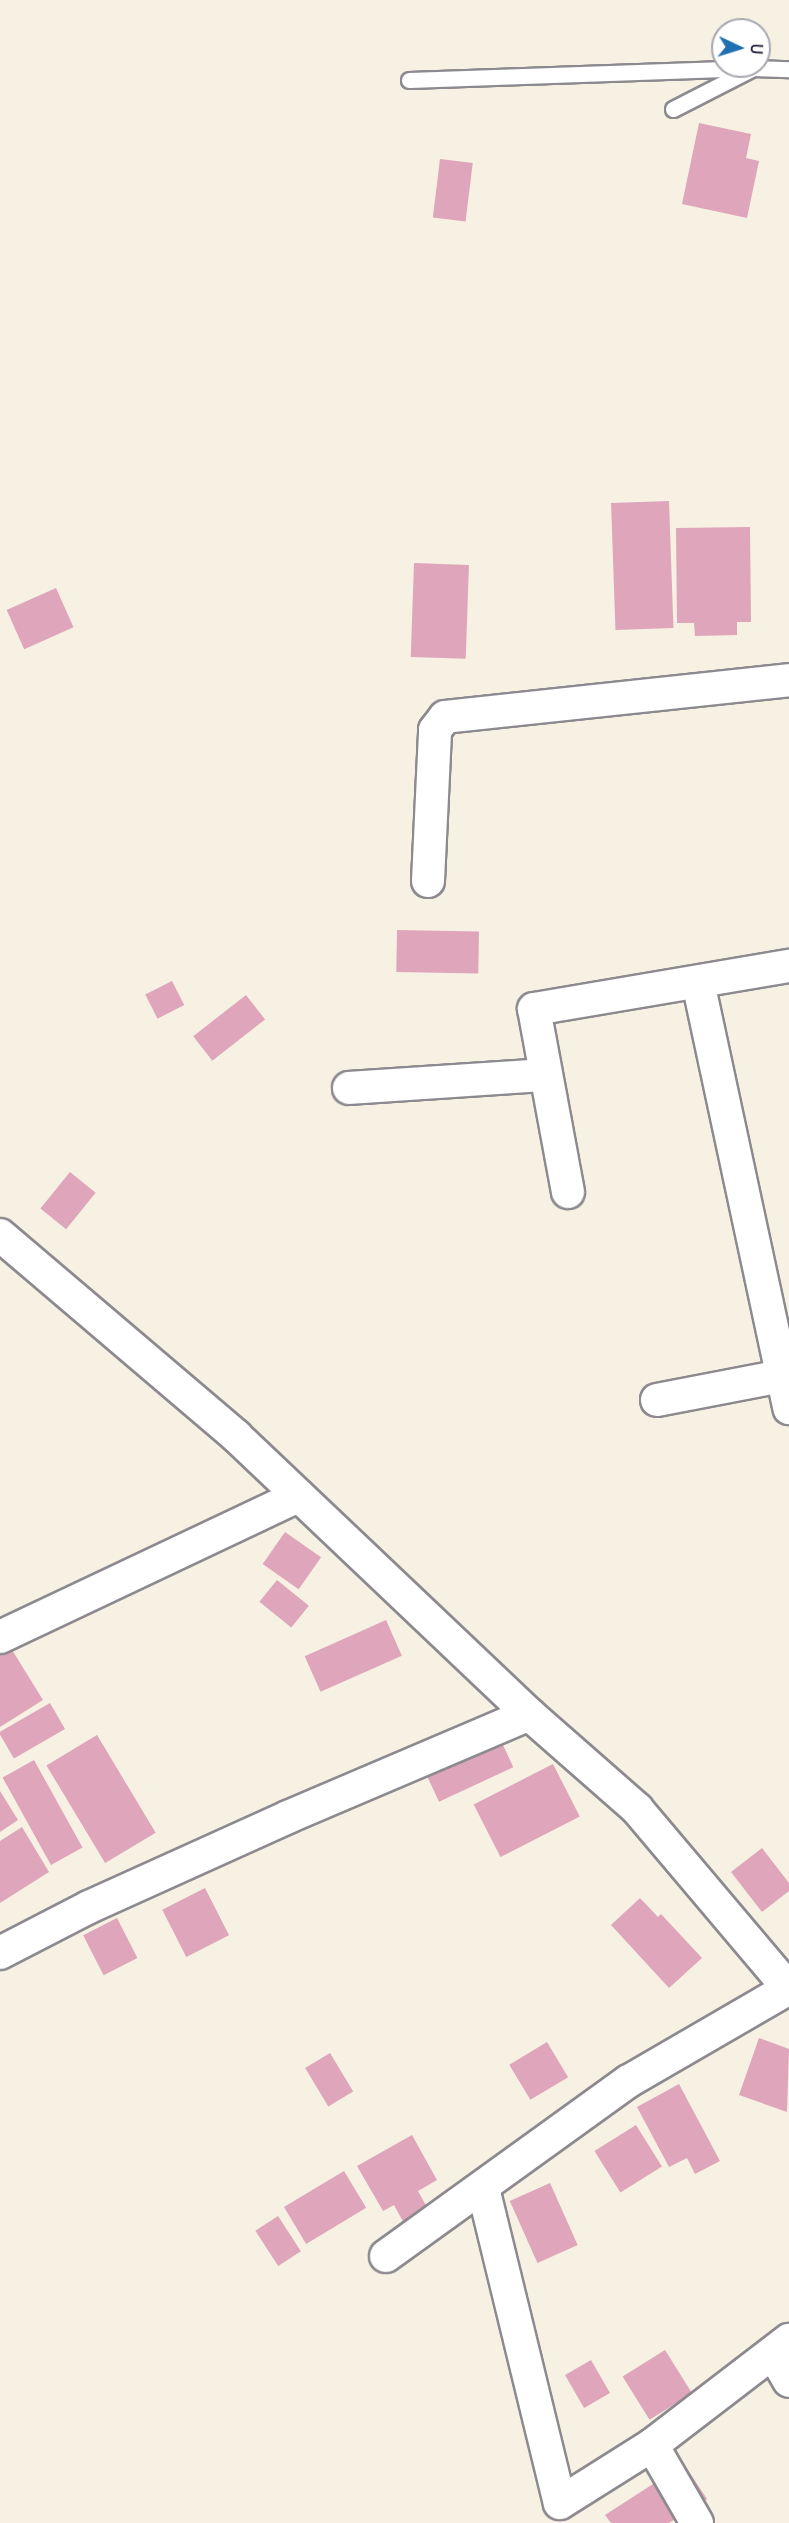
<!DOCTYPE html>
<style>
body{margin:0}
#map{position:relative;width:789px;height:2523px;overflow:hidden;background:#f7f1e3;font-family:Delius,sans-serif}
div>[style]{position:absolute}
.building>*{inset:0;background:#dea5bb;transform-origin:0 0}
.roads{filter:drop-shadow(2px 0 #8c8a8f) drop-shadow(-2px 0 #8c8a8f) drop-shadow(0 2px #8c8a8f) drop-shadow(0 -2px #8c8a8f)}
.lane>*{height:15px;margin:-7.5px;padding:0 7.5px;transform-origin:7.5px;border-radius:7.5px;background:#fff}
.street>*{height:32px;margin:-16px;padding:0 16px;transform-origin:16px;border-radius:16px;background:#fff}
span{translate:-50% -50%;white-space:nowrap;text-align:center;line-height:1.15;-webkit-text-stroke:6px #fff;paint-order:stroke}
.north{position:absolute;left:711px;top:18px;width:60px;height:60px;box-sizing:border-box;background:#fff;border:2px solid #a7a7b1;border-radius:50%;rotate:94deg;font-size:16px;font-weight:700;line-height:24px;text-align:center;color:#22223b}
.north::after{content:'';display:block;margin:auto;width:21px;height:27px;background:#1f6fb2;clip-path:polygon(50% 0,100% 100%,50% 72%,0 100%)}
</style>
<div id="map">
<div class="building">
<i style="clip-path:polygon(699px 123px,751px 134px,746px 158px,759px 161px,747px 218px,682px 204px)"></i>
<i style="left:440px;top:159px;width:33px;height:59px;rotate:7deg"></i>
<i style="left:669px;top:501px;width:127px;height:58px;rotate:88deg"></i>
<i style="clip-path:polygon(750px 527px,751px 622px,737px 622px,737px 635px,695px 636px,694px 623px,677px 623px,676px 528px)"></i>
<i style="left:414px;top:563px;width:55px;height:94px;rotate:2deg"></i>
<i style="left:56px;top:588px;width:43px;height:54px;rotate:66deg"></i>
<i style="left:397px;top:930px;width:82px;height:42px;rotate:1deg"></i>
<i style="left:172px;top:981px;width:27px;height:30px;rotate:63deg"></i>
<i style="left:246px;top:995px;width:31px;height:67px;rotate:52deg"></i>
<i style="left:70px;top:1172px;width:33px;height:47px;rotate:39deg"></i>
<i style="left:285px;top:1532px;width:44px;height:39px;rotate:35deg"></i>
<i style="left:277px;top:1580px;width:41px;height:28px;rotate:39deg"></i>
<i style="left:386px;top:1620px;width:39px;height:89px;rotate:66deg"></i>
<i style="clip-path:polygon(9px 1645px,43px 1700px,0 1727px,0 1651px)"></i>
<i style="left:50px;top:1703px;width:30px;height:59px;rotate:60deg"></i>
<i style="left:496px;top:1730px;width:41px;height:82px;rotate:65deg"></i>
<i style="left:97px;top:1735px;width:114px;height:59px;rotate:59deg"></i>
<i style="left:34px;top:1760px;width:100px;height:36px;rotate:61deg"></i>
<i style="left:553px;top:1764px;width:59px;height:89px;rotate:63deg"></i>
<i style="clip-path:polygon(0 1791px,18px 1820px,0 1832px)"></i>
<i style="clip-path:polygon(22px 1827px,49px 1872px,0 1903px,0 1841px)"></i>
<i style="clip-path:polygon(762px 1848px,789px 1883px,789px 1891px,762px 1912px,731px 1872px)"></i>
<i style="left:205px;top:1888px;width:53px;height:48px;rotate:63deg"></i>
<i style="clip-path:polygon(640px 1898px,658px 1917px,661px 1914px,702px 1958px,669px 1988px,611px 1925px)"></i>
<i style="left:117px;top:1918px;width:45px;height:38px;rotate:63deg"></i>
<i style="clip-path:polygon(759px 2038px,789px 2049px,787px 2112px,739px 2095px)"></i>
<i style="left:547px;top:2042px;width:41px;height:44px;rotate:59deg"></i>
<i style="left:330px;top:2053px;width:45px;height:29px;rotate:59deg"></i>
<i style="clip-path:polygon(679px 2084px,720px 2161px,695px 2174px,687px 2158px,669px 2167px,637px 2107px)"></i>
<i style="left:636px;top:2125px;width:49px;height:49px;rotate:58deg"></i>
<i style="clip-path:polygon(412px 2135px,437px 2180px,418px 2191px,430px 2213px,406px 2227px,394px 2205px,383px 2211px,357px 2166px)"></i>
<i style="left:344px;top:2171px;width:43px;height:70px;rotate:59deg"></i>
<i style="left:550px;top:2183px;width:68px;height:44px;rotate:66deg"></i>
<i style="left:278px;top:2216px;width:42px;height:27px;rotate:57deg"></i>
<i style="left:665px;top:2350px;width:51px;height:50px;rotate:58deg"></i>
<i style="left:591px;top:2360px;width:38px;height:30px;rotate:60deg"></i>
<i style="clip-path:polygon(684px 2464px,707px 2499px,669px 2523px,611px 2523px,605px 2515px)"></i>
</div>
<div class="roads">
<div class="lane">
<i style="left:409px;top:80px;width:344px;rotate:-2deg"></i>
<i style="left:673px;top:109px;width:90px;rotate:-27.1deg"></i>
<i style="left:753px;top:68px;width:36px;rotate:2deg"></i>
</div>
<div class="street">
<i style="left:428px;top:881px;width:151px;rotate:-87.3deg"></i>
<i style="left:435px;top:730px;width:16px;rotate:-52deg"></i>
<i style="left:445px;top:717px;width:346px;rotate:-6.1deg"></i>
<i style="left:698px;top:982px;width:436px;rotate:77.9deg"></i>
<i style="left:349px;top:1088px;width:197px;rotate:-3.8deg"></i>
<i style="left:568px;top:1192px;width:186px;rotate:-100.5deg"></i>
<i style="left:534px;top:1009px;width:259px;rotate:-9.6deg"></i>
<i style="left:0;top:1235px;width:310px;rotate:40.4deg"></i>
<i style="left:236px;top:1436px;width:404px;rotate:43.5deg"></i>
<i style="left:529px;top:1714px;width:144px;rotate:41.3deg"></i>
<i style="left:637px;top:1809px;width:236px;rotate:49.8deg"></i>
<i style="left:657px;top:1400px;width:127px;rotate:-10.9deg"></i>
<i style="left:0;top:1637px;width:330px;rotate:-25.3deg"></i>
<i style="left:0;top:1953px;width:100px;rotate:-27.3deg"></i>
<i style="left:89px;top:1907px;width:218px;rotate:-24.3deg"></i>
<i style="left:288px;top:1817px;width:262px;rotate:-23.1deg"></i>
<i style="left:483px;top:2188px;width:324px;rotate:76.3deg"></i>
<i style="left:560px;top:2503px;width:109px;rotate:-32.2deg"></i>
<i style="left:652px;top:2445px;width:173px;rotate:-37.5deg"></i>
<i style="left:386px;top:2256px;width:299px;rotate:-35.8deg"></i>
<i style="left:629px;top:2081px;width:184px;rotate:-30.1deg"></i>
<i style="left:773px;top:2353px;width:32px;rotate:60deg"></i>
<i style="left:652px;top:2445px;width:90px;rotate:60deg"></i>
</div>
</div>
<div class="north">U</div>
</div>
